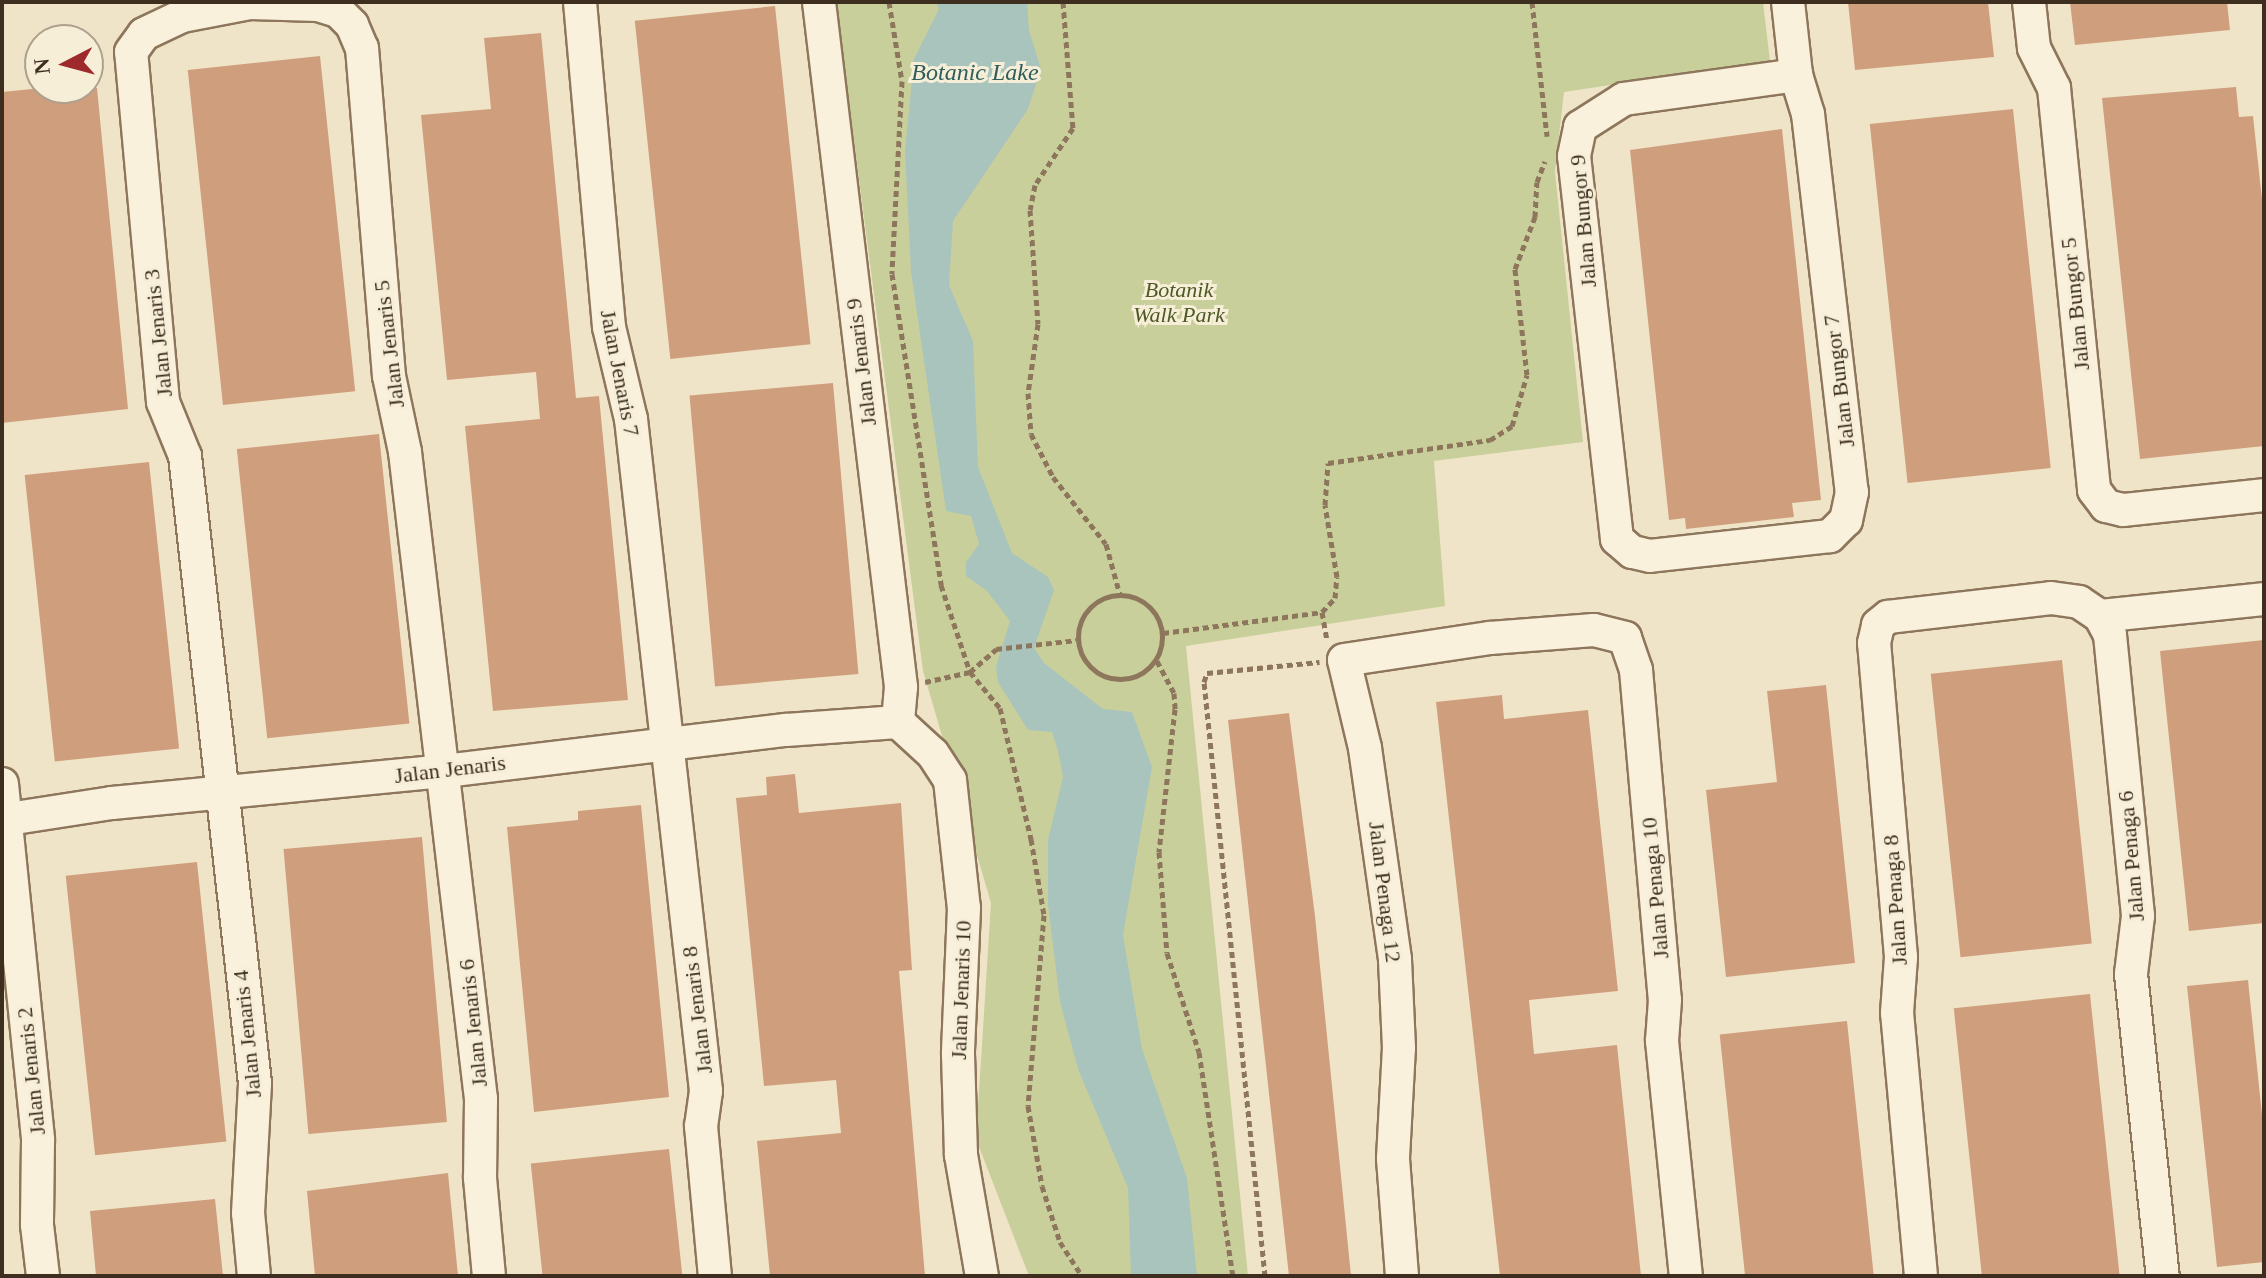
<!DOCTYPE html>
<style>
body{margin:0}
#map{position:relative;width:2266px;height:1278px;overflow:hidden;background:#f0e4c8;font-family:Georgia,serif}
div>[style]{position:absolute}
.green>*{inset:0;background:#c9cf9b}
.water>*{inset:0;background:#a9c4bc}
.building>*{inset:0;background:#cf9f7d;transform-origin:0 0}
.path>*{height:5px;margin-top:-2.5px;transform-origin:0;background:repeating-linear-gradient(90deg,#8d765c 0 6px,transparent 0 10px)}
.path>.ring{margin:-2.5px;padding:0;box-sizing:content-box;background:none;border:5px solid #8d765c;border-radius:50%}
.roads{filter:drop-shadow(2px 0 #8d765c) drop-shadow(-2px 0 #8d765c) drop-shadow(0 2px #8d765c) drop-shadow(0 -2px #8d765c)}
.minor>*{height:32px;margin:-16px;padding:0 16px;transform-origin:16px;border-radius:16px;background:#faf1dc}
span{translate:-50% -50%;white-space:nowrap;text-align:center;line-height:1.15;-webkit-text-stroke:6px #f7eed8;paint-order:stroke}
.street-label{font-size:22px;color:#3d2e20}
.park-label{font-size:22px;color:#4d5a26;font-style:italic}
.water-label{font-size:24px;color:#2f5d5a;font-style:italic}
.frame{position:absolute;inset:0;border:4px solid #3d2e20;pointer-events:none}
.north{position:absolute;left:24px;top:24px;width:80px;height:80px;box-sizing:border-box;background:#f7eed8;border:2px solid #ada18e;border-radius:50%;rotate:264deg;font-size:22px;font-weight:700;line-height:32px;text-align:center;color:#3d2e20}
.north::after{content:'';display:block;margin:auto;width:28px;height:36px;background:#9e2a2b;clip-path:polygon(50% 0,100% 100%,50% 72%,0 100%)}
</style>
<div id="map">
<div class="green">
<i style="clip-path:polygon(836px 2px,1763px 2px,1770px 61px,1564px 92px,1555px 172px,1583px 442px,1434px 461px,1445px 606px,1186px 646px,1248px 1276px,1029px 1276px,976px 1139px,991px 903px,923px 671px)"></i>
</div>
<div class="water">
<i style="clip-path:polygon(936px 2px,1027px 2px,1029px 30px,1041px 69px,1028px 109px,953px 221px,949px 285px,973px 341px,978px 467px,1012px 553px,1048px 577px,1054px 590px,1034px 648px,1044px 663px,1103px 709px,1132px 712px,1152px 767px,1123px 935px,1142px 1049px,1187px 1178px,1197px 1276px,1131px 1276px,1128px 1188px,1078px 1069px,1060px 1002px,1048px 904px,1048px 840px,1063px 777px,1058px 751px,1052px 732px,1028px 730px,998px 682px,996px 667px,1010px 621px,987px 591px,966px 576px,966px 562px,979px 544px,971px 516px,946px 511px,911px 272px,905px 151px,914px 59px,939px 9px)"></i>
</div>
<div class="building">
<i style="clip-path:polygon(1848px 2px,1988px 2px,1994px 57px,1855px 70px)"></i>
<i style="clip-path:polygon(2070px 2px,2227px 2px,2230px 30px,2075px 45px)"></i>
<i style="left:775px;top:6px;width:340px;height:141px;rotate:84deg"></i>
<i style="clip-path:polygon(541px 33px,576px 398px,599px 396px,628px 700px,493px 711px,465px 426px,540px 419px,536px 372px,447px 380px,421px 115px,491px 109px,484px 38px)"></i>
<i style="left:320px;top:56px;width:337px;height:133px;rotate:84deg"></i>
<i style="clip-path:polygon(2236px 87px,2239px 117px,2253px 116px,2264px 218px,2264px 446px,2140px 459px,2102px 98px)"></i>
<i style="clip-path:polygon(42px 88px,97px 88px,128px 409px,2px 423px,2px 92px)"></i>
<i style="left:2013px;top:109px;width:361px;height:144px;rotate:84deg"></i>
<i style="clip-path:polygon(1782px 129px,1821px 500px,1792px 503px,1794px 517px,1686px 529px,1685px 518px,1669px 520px,1630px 150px)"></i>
<i style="left:833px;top:383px;width:292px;height:144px;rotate:85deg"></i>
<i style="left:379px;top:434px;width:291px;height:143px;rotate:84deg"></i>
<i style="left:149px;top:462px;width:288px;height:125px;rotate:84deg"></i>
<i style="clip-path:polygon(2264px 640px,2264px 923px,2189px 931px,2160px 651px)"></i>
<i style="left:2062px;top:660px;width:285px;height:132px;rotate:84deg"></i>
<i style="clip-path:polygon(1826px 685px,1855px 963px,1726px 977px,1706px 790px,1777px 782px,1767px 691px)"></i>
<i style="clip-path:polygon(1502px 695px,1504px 719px,1588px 710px,1618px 991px,1529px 1000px,1534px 1054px,1617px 1045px,1641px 1276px,1500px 1276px,1436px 702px)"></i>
<i style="clip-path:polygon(1289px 713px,1315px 916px,1351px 1276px,1289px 1276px,1228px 720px)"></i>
<i style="clip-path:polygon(795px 774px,799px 813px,901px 803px,912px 970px,899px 971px,925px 1276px,770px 1276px,757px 1141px,841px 1133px,836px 1080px,764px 1086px,736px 798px,767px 795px,766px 777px)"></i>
<i style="clip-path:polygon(641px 805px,669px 1097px,534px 1112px,507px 827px,578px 820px,578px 811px)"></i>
<i style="left:422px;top:837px;width:286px;height:139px;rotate:85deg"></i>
<i style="left:197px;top:862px;width:281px;height:132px;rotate:84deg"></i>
<i style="clip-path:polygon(2248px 980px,2264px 1134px,2264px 1262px,2217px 1267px,2187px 986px)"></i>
<i style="left:2090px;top:994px;width:283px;height:137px;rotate:84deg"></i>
<i style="left:1847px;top:1021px;width:256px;height:128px;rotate:84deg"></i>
<i style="left:669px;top:1149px;width:128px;height:139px;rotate:84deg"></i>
<i style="clip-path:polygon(448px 1173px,458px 1276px,315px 1276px,307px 1191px)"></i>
<i style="clip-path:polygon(215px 1199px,223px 1276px,96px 1276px,90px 1211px)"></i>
</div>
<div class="path">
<i style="left:889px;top:2px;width:80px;rotate:80.7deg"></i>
<i style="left:902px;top:81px;width:193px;rotate:93deg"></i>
<i style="left:892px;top:274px;width:315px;rotate:81deg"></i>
<i style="left:941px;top:585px;width:92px;rotate:71.6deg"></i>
<i style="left:970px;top:672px;width:47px;rotate:50.2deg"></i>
<i style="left:1000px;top:708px;width:135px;rotate:76.7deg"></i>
<i style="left:1031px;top:839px;width:77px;rotate:80.3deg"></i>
<i style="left:1044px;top:915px;width:192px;rotate:94.8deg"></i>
<i style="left:1028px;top:1106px;width:81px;rotate:80.1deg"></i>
<i style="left:1042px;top:1186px;width:59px;rotate:72.2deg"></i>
<i style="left:1060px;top:1242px;width:40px;rotate:57.1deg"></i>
<i style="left:1063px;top:2px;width:126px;rotate:85.5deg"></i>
<i style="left:1073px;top:128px;width:69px;rotate:123.7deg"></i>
<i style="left:1035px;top:185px;width:25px;rotate:101deg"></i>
<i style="left:1030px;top:210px;width:114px;rotate:86deg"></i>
<i style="left:1038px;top:324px;width:70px;rotate:98.2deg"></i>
<i style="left:1028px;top:393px;width:41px;rotate:85.8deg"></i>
<i style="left:1031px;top:434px;width:48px;rotate:62.9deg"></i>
<i style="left:1053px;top:477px;width:85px;rotate:51.7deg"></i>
<i style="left:1106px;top:544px;width:53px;rotate:74.6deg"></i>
<i style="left:1532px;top:2px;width:135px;rotate:83.6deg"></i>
<i class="ring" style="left:1078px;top:595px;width:79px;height:79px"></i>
<i style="left:1322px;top:612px;width:27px;rotate:80deg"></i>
<i style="left:1163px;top:633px;width:160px;rotate:-7.5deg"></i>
<i style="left:1322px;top:612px;width:19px;rotate:-47deg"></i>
<i style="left:1335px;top:598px;width:21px;rotate:-85deg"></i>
<i style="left:1337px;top:577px;width:73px;rotate:-99.5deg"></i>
<i style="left:1325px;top:505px;width:42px;rotate:-85.9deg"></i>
<i style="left:1328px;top:463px;width:164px;rotate:-8.1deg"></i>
<i style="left:1490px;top:440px;width:26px;rotate:-32deg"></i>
<i style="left:1512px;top:426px;width:53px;rotate:-73.6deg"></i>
<i style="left:1527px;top:375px;width:107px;rotate:-96.5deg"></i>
<i style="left:1515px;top:269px;width:56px;rotate:-69deg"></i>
<i style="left:1535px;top:217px;width:35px;rotate:-87deg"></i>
<i style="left:1537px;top:182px;width:22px;rotate:-69deg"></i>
<i style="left:1157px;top:661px;width:36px;rotate:62deg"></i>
<i style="left:1174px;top:693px;width:16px;rotate:86deg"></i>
<i style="left:1175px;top:709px;width:144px;rotate:96.4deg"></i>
<i style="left:1159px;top:852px;width:101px;rotate:85.5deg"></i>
<i style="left:1167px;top:953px;width:104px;rotate:72.1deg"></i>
<i style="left:1199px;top:1052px;width:227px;rotate:81.4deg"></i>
<i style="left:925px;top:682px;width:46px;rotate:-12.5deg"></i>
<i style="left:970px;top:672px;width:35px;rotate:-41deg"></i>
<i style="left:996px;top:649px;width:81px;rotate:-6.3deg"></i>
<i style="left:1265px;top:1276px;width:597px;rotate:-95.86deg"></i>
<i style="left:1204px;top:682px;width:9px;rotate:-72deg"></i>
<i style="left:1207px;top:673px;width:113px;rotate:-5.6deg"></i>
</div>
<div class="roads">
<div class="minor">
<i style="left:580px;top:2px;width:326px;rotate:84.9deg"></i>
<i style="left:609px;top:327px;width:95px;rotate:76.6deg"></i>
<i style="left:631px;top:419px;width:676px;rotate:83.63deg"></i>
<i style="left:706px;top:1091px;width:35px;rotate:98deg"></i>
<i style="left:701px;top:1126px;width:151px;rotate:84.7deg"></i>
<i style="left:819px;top:2px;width:690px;rotate:83.17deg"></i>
<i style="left:901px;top:687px;width:35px;rotate:95deg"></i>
<i style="left:1788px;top:2px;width:73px;rotate:83.7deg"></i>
<i style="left:1796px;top:75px;width:41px;rotate:72.9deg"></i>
<i style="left:1808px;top:114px;width:381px;rotate:83.4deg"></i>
<i style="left:1852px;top:492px;width:29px;rotate:102deg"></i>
<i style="left:1846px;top:520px;width:23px;rotate:135deg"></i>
<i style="left:1830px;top:536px;width:181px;rotate:173.7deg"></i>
<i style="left:1650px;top:556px;width:18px;rotate:-167deg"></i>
<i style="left:1632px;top:552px;width:20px;rotate:-139deg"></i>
<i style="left:1617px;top:539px;width:385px;rotate:-96.4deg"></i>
<i style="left:1574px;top:156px;width:30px;rotate:-78deg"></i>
<i style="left:1580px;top:127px;width:52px;rotate:-32.5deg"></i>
<i style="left:1624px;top:99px;width:174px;rotate:-7.9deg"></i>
<i style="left:2029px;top:2px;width:46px;rotate:83.8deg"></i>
<i style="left:2034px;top:48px;width:45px;rotate:63.4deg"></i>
<i style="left:2054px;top:88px;width:404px;rotate:84.3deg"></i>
<i style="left:2094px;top:490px;width:20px;rotate:53deg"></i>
<i style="left:2106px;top:506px;width:18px;rotate:13deg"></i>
<i style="left:2124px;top:510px;width:141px;rotate:-6.1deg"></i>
<i style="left:2100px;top:616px;width:165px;rotate:-5.9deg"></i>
<i style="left:898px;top:722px;width:47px;rotate:42.4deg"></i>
<i style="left:933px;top:754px;width:31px;rotate:57deg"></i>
<i style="left:950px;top:780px;width:129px;rotate:83.8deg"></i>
<i style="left:964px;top:908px;width:146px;rotate:92.4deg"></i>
<i style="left:958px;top:1054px;width:101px;rotate:88.3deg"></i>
<i style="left:961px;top:1155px;width:123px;rotate:80.2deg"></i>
<i style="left:2px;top:784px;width:358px;rotate:84.2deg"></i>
<i style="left:38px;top:1140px;width:85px;rotate:90.7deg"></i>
<i style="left:37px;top:1225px;width:51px;rotate:83.3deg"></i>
<i style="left:2px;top:820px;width:111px;rotate:-8.8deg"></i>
<i style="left:112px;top:803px;width:335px;rotate:-5.5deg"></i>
<i style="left:445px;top:771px;width:343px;rotate:-6.9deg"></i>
<i style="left:786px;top:730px;width:112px;rotate:-4.1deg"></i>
<i style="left:254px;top:1276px;width:63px;rotate:-95.4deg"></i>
<i style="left:248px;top:1213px;width:130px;rotate:-86.9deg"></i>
<i style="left:255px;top:1083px;width:631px;rotate:-96.37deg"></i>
<i style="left:185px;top:456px;width:58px;rotate:-112.2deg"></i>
<i style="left:163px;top:402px;width:351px;rotate:-95.2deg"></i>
<i style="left:131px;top:52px;width:22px;rotate:-54deg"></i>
<i style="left:144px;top:34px;width:42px;rotate:-25.3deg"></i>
<i style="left:182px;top:16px;width:69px;rotate:-10.8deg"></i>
<i style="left:250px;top:3px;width:68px;rotate:1.7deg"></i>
<i style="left:318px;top:5px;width:21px;rotate:17deg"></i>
<i style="left:338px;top:11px;width:20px;rotate:45deg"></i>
<i style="left:352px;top:25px;width:25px;rotate:67deg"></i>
<i style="left:362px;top:48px;width:329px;rotate:85.3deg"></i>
<i style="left:389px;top:376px;width:78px;rotate:78.1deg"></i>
<i style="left:405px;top:452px;width:651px;rotate:83.3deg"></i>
<i style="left:481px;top:1099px;width:79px;rotate:90.7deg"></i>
<i style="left:480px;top:1178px;width:98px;rotate:84.8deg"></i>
<i style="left:1402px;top:1276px;width:118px;rotate:-94.4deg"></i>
<i style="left:1393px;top:1158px;width:110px;rotate:-86.9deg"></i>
<i style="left:1399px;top:1048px;width:89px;rotate:-92.6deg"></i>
<i style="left:1395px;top:959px;width:213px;rotate:-98.1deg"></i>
<i style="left:1365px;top:748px;width:90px;rotate:-103.4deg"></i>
<i style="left:1344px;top:660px;width:148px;rotate:-8.6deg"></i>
<i style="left:1490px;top:638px;width:104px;rotate:-4.4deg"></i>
<i style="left:1594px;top:630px;width:32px;rotate:14deg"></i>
<i style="left:1625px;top:638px;width:34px;rotate:71deg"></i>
<i style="left:1636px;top:670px;width:331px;rotate:85deg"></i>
<i style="left:1665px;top:1000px;width:41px;rotate:94.2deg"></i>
<i style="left:1662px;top:1041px;width:236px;rotate:84.2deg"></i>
<i style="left:1921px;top:1276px;width:264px;rotate:-95.2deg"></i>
<i style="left:1897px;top:1013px;width:56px;rotate:-85.9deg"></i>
<i style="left:1901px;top:957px;width:315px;rotate:-94.9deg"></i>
<i style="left:1874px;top:643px;width:18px;rotate:-77deg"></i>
<i style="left:1878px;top:625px;width:13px;rotate:-39deg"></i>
<i style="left:1888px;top:617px;width:164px;rotate:-6.6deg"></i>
<i style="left:2051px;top:598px;width:28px;rotate:8deg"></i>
<i style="left:2079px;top:602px;width:25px;rotate:34deg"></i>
<i style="left:2100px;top:616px;width:21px;rotate:62deg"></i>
<i style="left:2110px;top:635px;width:282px;rotate:84.3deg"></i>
<i style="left:2138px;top:916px;width:58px;rotate:96.9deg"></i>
<i style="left:2131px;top:974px;width:304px;rotate:84deg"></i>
</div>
</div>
<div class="street-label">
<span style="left:1583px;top:221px;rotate:-95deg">Jalan Bungor 9</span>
<span style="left:2075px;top:304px;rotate:-96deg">Jalan Bungor 5</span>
<span style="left:158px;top:333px;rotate:-96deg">Jalan Jenaris 3</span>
<span style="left:389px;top:344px;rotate:-97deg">Jalan Jenaris 5</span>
<span style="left:861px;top:362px;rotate:-97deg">Jalan Jenaris 9</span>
<span style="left:620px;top:373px;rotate:79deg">Jalan Jenaris 7</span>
<span style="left:1839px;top:381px;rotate:-97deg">Jalan Bungor 7</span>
<span style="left:450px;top:769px;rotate:-7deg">Jalan Jenaris</span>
<span style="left:2131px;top:856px;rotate:-95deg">Jalan Penaga 6</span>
<span style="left:1655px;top:888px;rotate:-95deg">Jalan Penaga 10</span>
<span style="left:1385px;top:892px;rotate:83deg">Jalan Penaga 12</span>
<span style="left:1895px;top:900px;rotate:-94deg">Jalan Penaga 8</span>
<span style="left:961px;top:990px;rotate:-88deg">Jalan Jenaris 10</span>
<span style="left:697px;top:1010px;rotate:-97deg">Jalan Jenaris 8</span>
<span style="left:473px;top:1023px;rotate:-96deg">Jalan Jenaris 6</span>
<span style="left:247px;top:1034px;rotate:-96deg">Jalan Jenaris 4</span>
<span style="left:31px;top:1071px;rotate:-96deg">Jalan Jenaris 2</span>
</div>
<div class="park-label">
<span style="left:1179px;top:302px">Botanik<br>Walk Park</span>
</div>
<div class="water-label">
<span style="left:975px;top:73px">Botanic Lake</span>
</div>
<div class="frame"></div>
<div class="north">N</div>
</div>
